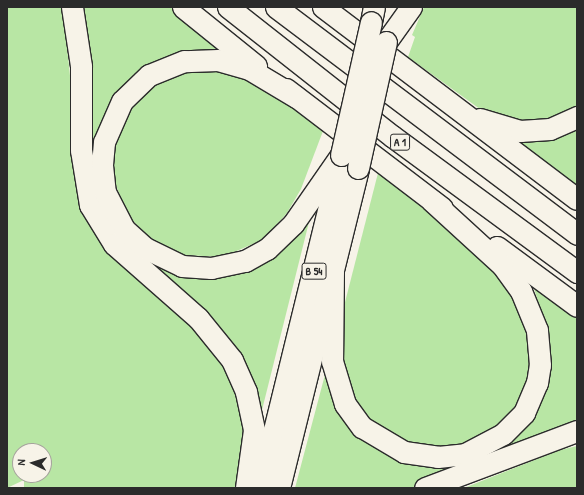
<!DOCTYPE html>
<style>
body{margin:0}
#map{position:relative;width:584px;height:495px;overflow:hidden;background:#f7f3e8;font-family:"Patrick Hand",sans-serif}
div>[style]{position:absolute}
.green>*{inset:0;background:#b8e6a4}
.roads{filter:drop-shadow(1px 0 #2b2b2b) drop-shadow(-1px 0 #2b2b2b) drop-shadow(0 1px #2b2b2b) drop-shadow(0 -1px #2b2b2b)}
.highway>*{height:21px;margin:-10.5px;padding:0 10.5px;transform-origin:10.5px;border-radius:10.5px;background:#f7f3e8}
.bridges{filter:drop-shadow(1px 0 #2b2b2b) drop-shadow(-1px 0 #2b2b2b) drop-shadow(0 1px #2b2b2b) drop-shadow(0 -1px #2b2b2b)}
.highway-bridge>*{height:21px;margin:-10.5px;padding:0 10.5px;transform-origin:10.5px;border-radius:10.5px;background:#f7f3e8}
span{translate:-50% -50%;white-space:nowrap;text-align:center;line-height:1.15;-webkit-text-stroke:3px #f7f3e8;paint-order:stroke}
.shield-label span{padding:1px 3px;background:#f7f3e8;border:1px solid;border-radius:3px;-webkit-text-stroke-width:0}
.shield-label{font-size:11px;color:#2b2b2b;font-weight:700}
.frame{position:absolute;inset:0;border:8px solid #2b2b2b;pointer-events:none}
.north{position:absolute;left:12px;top:443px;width:40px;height:40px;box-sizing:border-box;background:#f7f3e8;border:1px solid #a5a39c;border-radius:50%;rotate:274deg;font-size:11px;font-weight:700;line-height:16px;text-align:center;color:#2b2b2b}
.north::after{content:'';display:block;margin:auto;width:14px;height:18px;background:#2b2b2b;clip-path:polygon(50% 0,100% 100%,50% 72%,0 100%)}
</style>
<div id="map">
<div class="green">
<i style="clip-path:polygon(evenodd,7px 7px,63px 7px,73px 105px,125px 267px,214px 344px,246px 403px,242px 488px,24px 488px,24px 480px,7px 488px,7px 7px,20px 451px,44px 451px,44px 475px,20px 475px,20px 451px)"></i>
<i style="clip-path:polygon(76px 7px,171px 7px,223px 49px,115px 99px,108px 215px,207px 273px,312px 210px,262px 410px,257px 396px,94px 202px)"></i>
<i style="clip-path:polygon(424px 7px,577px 7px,577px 107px,548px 120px,519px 122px,484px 112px,408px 57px,415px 37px,412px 35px)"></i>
<i style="clip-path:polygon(201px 68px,238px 73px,282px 99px,323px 131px,301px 189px,287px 213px,264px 239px,223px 257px,183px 255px,156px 244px,128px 216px,111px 173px,116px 129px,138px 95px,166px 76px)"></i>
<i style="clip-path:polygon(577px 125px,577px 189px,505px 134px)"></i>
<i style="clip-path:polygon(378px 173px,467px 240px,484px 256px,518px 302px,532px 347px,529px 381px,515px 407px,495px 428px,473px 441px,447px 448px,401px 442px,372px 423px,349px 390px,341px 355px,342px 314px)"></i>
<i style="clip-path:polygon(533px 285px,577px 315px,577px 427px,413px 488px,295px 488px,327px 367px,333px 391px,413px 461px,520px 426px,543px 318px)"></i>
<i style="clip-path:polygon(577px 446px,577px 488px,464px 488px,560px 450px)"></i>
</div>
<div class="roads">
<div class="highway">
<i style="left:72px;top:7px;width:60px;rotate:81.3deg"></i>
<i style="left:81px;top:66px;width:84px;rotate:90deg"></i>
<i style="left:81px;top:150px;width:56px;rotate:80.7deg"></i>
<i style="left:90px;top:205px;width:46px;rotate:58.4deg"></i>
<i style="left:114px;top:244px;width:112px;rotate:41.4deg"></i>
<i style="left:198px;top:318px;width:54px;rotate:51deg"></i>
<i style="left:232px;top:360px;width:35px;rotate:66deg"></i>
<i style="left:246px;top:392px;width:39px;rotate:78deg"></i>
<i style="left:254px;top:430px;width:59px;rotate:97.9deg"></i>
<i style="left:183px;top:7px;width:94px;rotate:38.9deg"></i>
<i style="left:228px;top:7px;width:209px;rotate:38.2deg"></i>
<i style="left:392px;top:136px;width:230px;rotate:36.3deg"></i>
<i style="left:276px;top:7px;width:377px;rotate:37deg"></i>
<i style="left:323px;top:7px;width:318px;rotate:37.1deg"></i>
<i style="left:371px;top:22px;width:15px;rotate:-79deg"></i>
<i style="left:386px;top:42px;width:43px;rotate:-54.5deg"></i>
<i style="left:286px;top:89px;width:196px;rotate:37.3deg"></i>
<i style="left:296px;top:97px;width:55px;rotate:-149.2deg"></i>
<i style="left:249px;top:69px;width:32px;rotate:-164deg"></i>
<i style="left:218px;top:60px;width:34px;rotate:178deg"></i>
<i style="left:184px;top:61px;width:38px;rotate:158deg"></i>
<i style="left:149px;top:75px;width:37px;rotate:136deg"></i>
<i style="left:122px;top:101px;width:45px;rotate:113.7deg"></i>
<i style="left:104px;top:142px;width:23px;rotate:95deg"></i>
<i style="left:102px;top:165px;width:27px;rotate:84deg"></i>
<i style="left:105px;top:192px;width:42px;rotate:62.8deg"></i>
<i style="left:124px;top:229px;width:28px;rotate:42deg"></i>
<i style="left:145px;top:248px;width:41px;rotate:25.9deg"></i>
<i style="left:182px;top:266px;width:29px;rotate:4deg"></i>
<i style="left:211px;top:268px;width:35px;rotate:-12deg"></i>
<i style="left:245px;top:261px;width:25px;rotate:-29deg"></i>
<i style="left:267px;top:249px;width:36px;rotate:-44deg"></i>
<i style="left:293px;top:224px;width:84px;rotate:-55.2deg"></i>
<i style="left:480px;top:119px;width:42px;rotate:16.7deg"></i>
<i style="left:520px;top:131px;width:30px;rotate:-4deg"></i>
<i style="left:550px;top:129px;width:30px;rotate:-24deg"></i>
<i style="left:497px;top:247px;width:99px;rotate:36.4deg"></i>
<i style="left:333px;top:270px;width:91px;rotate:90.6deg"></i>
<i style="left:332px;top:361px;width:45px;rotate:73.2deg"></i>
<i style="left:345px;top:404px;width:29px;rotate:54deg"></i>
<i style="left:362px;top:427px;width:49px;rotate:30.8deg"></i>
<i style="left:404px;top:452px;width:34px;rotate:8deg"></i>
<i style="left:438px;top:457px;width:27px;rotate:-6deg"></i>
<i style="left:465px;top:454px;width:43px;rotate:-27.8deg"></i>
<i style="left:503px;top:434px;width:30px;rotate:-45deg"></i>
<i style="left:524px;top:413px;width:33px;rotate:-67deg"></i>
<i style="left:537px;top:383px;width:18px;rotate:-81deg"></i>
<i style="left:540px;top:365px;width:35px;rotate:-95deg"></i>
<i style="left:537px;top:330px;width:42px;rotate:-112.3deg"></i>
<i style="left:521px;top:291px;width:32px;rotate:-126deg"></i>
<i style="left:502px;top:265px;width:96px;rotate:-137.5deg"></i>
<i style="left:261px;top:483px;width:327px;rotate:-76.2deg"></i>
<i style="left:279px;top:488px;width:330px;rotate:-76.1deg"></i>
<i style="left:425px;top:488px;width:162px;rotate:-20.6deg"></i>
</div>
</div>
<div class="bridges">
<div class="highway-bridge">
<i style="left:341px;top:155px;width:136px;rotate:-77.3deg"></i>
<i style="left:358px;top:168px;width:129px;rotate:-77.5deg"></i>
</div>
</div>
<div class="shield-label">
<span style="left:400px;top:142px">A 1</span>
<span style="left:314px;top:271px">B 54</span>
</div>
<div class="frame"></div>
<div class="north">N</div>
</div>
